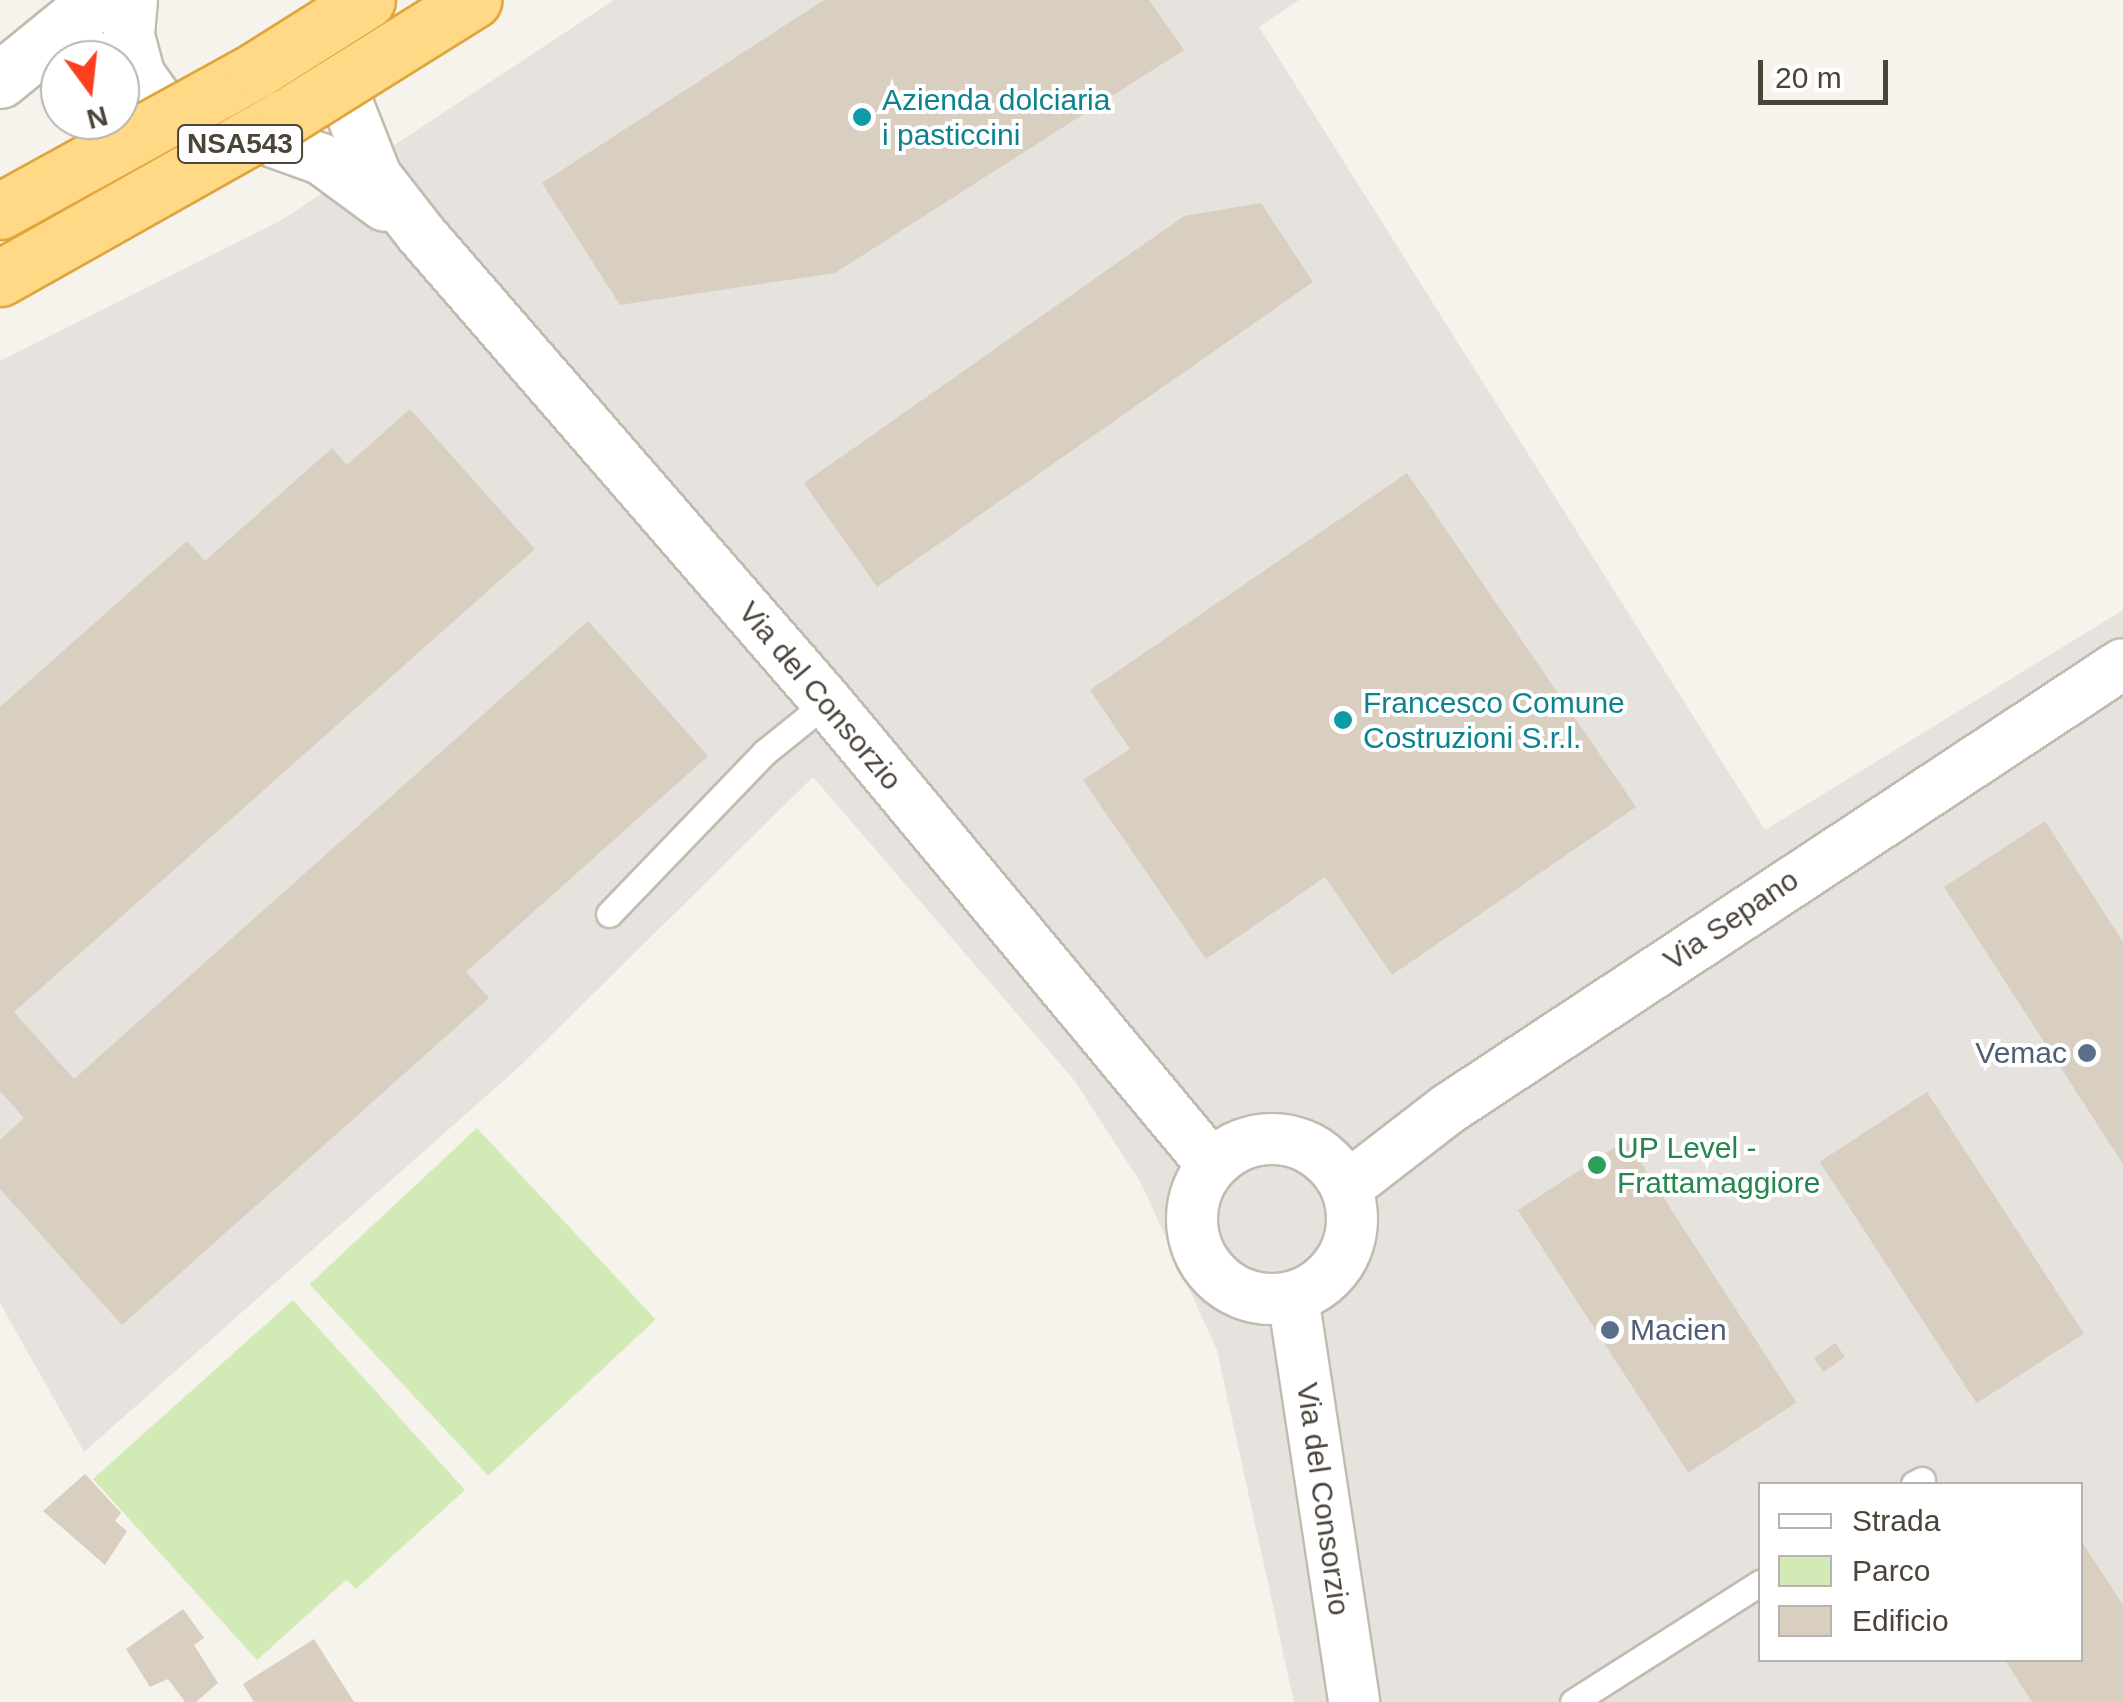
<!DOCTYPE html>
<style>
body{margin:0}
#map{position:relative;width:2123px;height:1702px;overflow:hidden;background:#f6f3ec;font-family:Arial,sans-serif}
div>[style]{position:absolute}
.industrial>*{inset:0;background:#e6e2dd}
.green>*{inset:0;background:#d2eab5;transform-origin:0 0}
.building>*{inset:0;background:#d8cfc1;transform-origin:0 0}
.roads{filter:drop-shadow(2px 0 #c2bbae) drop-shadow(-2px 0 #c2bbae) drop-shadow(0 2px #c2bbae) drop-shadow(0 -2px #c2bbae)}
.service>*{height:25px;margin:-12.5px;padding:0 12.5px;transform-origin:12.5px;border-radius:12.5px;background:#fff}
.minor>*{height:50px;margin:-25px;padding:0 25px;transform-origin:25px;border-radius:25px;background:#fff}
.minor>.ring{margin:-25px;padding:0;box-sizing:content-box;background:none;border:50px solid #fff;border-radius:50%}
.tertiary>*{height:55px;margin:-27.5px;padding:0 27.5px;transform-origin:27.5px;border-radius:27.5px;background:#fff}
.bridges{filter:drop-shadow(2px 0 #e0a43c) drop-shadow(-2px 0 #e0a43c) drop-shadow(0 2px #e0a43c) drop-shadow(0 -2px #e0a43c)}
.trunk-bridge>*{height:55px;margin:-27.5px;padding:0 27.5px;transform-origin:27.5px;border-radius:27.5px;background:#ffd985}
.dots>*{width:28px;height:28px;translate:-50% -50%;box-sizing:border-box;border:5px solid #fff;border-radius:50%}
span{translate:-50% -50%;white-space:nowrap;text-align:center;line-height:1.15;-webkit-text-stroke:8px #fff;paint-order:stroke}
.shield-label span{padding:2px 8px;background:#fff;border:2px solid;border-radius:8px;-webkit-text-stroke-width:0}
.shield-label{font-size:28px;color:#4b4439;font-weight:700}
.culture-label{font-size:30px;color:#0d838f}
.left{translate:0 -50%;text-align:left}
.street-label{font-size:30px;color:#4b4439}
.service-label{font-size:30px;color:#4e5e75}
.right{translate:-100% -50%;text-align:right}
.leisure-label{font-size:30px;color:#27864d}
.legend{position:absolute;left:1758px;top:1482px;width:325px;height:180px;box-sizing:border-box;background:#fff;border:2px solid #b7b4b0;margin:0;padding:12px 18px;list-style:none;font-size:30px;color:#4b4439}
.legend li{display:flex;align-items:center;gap:20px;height:50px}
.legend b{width:50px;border:2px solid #b7b4b0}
.north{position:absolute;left:40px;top:40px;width:100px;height:100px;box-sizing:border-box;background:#fff;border:2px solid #b7b4b0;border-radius:50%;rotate:165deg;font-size:28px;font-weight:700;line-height:40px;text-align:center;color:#4b4439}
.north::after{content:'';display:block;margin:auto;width:35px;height:45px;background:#fc3f1d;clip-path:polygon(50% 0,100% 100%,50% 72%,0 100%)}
.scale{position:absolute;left:1758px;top:60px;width:130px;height:45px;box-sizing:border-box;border:5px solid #4b4439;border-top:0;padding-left:12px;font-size:30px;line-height:35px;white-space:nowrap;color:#4b4439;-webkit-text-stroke:8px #fff;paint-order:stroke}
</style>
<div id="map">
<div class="industrial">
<i style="clip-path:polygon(evenodd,614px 0,1299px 0,1259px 27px,1765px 830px,2123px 610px,2123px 1702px,1294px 1702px,1217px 1350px,1141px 1183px,1074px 1080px,813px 777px,519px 1067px,84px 1452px,0 1303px,0 361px,280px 221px,614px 0,1760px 1484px,2080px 1484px,2080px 1660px,1760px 1660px,1760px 1484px)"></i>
</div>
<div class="green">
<i style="left:477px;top:1128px;width:262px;height:229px;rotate:47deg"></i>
<i style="clip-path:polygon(293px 1300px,465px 1490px,356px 1589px,346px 1580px,257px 1660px,93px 1479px)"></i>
</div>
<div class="building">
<i style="clip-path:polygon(824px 0,1149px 0,1184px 50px,835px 273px,620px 305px,542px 183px)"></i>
<i style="clip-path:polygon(1261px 203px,1313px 282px,877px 587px,804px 483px,1184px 216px)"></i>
<i style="clip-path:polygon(410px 409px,535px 549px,14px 1012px,74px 1079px,588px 621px,708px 756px,466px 972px,489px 998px,122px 1325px,0 1189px,0 1140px,24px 1118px,0 1091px,0 707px,187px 541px,205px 561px,332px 448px,347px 465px)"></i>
<i style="clip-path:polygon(1407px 473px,1636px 807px,1392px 975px,1325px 877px,1206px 959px,1083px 780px,1130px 749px,1090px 690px)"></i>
<i style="clip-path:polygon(2045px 821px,2123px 942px,2123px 1164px,1944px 887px)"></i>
<i style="left:1927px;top:1092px;width:288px;height:128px;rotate:57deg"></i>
<i style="left:1626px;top:1140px;width:313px;height:129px;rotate:57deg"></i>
<i style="left:1835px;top:1343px;width:17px;height:26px;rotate:54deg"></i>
<i style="clip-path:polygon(85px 1474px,121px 1513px,115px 1521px,127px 1531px,105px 1565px,43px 1511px)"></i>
<i style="clip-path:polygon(2080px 1539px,2123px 1605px,2123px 1702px,2032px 1702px,2005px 1660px,2080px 1660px)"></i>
<i style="clip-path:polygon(183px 1609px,204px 1638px,194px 1645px,218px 1683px,196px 1702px,185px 1702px,168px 1679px,150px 1687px,126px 1649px)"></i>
<i style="clip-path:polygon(314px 1639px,354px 1702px,254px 1702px,243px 1684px)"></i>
</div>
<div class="roads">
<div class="service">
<i style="left:609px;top:914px;width:225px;rotate:-46.1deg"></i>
<i style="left:765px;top:752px;width:80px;rotate:-38.9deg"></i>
<i style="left:1914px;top:1484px;width:9px;rotate:-27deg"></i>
<i style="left:1573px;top:1702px;width:222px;rotate:-32.5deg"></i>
</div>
<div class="minor">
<i style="left:132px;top:0;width:36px;rotate:95deg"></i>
<i style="left:129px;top:36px;width:39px;rotate:75deg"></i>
<i style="left:139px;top:74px;width:39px;rotate:55deg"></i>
<i style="left:161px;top:106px;width:39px;rotate:38deg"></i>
<i style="left:192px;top:130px;width:37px;rotate:16deg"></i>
<i style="left:228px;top:140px;width:42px;rotate:-4.1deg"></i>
<i style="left:39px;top:50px;width:75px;rotate:7.7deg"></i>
<i style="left:341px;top:87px;width:96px;rotate:68.5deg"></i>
<i style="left:376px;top:176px;width:73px;rotate:52.2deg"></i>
<i style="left:421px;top:234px;width:620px;rotate:49.06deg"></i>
<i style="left:827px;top:702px;width:602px;rotate:50.26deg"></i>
<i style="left:265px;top:139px;width:59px;rotate:19.7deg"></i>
<i style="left:321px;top:159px;width:79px;rotate:36.3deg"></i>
<i class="ring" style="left:1192px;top:1139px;width:110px;height:110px"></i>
<i style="left:1347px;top:1187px;width:128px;rotate:-37.7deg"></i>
<i style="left:1448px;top:1109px;width:808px;rotate:-33.4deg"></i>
<i style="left:1293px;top:1297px;width:410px;rotate:81.4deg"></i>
</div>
<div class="tertiary">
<i style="left:0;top:80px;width:127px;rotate:-39.2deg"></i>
</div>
</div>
<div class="bridges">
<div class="trunk-bridge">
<i style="left:0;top:211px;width:292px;rotate:-28.8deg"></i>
<i style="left:256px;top:70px;width:131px;rotate:-32.2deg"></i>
<i style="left:0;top:278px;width:328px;rotate:-29.4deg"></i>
<i style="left:286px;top:117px;width:221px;rotate:-32deg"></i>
</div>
</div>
<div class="dots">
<i style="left:862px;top:117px;background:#0f9aa8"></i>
<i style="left:1343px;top:720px;background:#0f9aa8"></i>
<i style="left:2087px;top:1053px;background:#5c6f8a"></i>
<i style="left:1597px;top:1165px;background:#2e9e5b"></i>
<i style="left:1610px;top:1330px;background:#5c6f8a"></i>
</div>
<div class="shield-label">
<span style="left:240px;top:144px">NSA543</span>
</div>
<div class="culture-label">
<span class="left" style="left:882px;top:117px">Azienda dolciaria<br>i pasticcini</span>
<span class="left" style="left:1363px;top:720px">Francesco Comune<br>Costruzioni S.r.l.</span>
</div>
<div class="street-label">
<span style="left:820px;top:696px;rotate:50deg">Via del Consorzio</span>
<span style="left:1731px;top:920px;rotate:-34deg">Via Sepano</span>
<span style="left:1323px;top:1499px;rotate:82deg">Via del Consorzio</span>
</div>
<div class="service-label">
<span class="right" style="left:2067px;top:1053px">Vemac</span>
<span class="left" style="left:1630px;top:1330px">Macien</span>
</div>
<div class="leisure-label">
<span class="left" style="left:1617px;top:1165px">UP Level -<br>Frattamaggiore</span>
</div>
<ul class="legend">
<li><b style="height:12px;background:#fff"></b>Strada</li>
<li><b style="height:28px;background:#d2eab5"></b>Parco</li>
<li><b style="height:28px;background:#d8cfc1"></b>Edificio</li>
</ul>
<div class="north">N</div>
<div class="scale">20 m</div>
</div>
